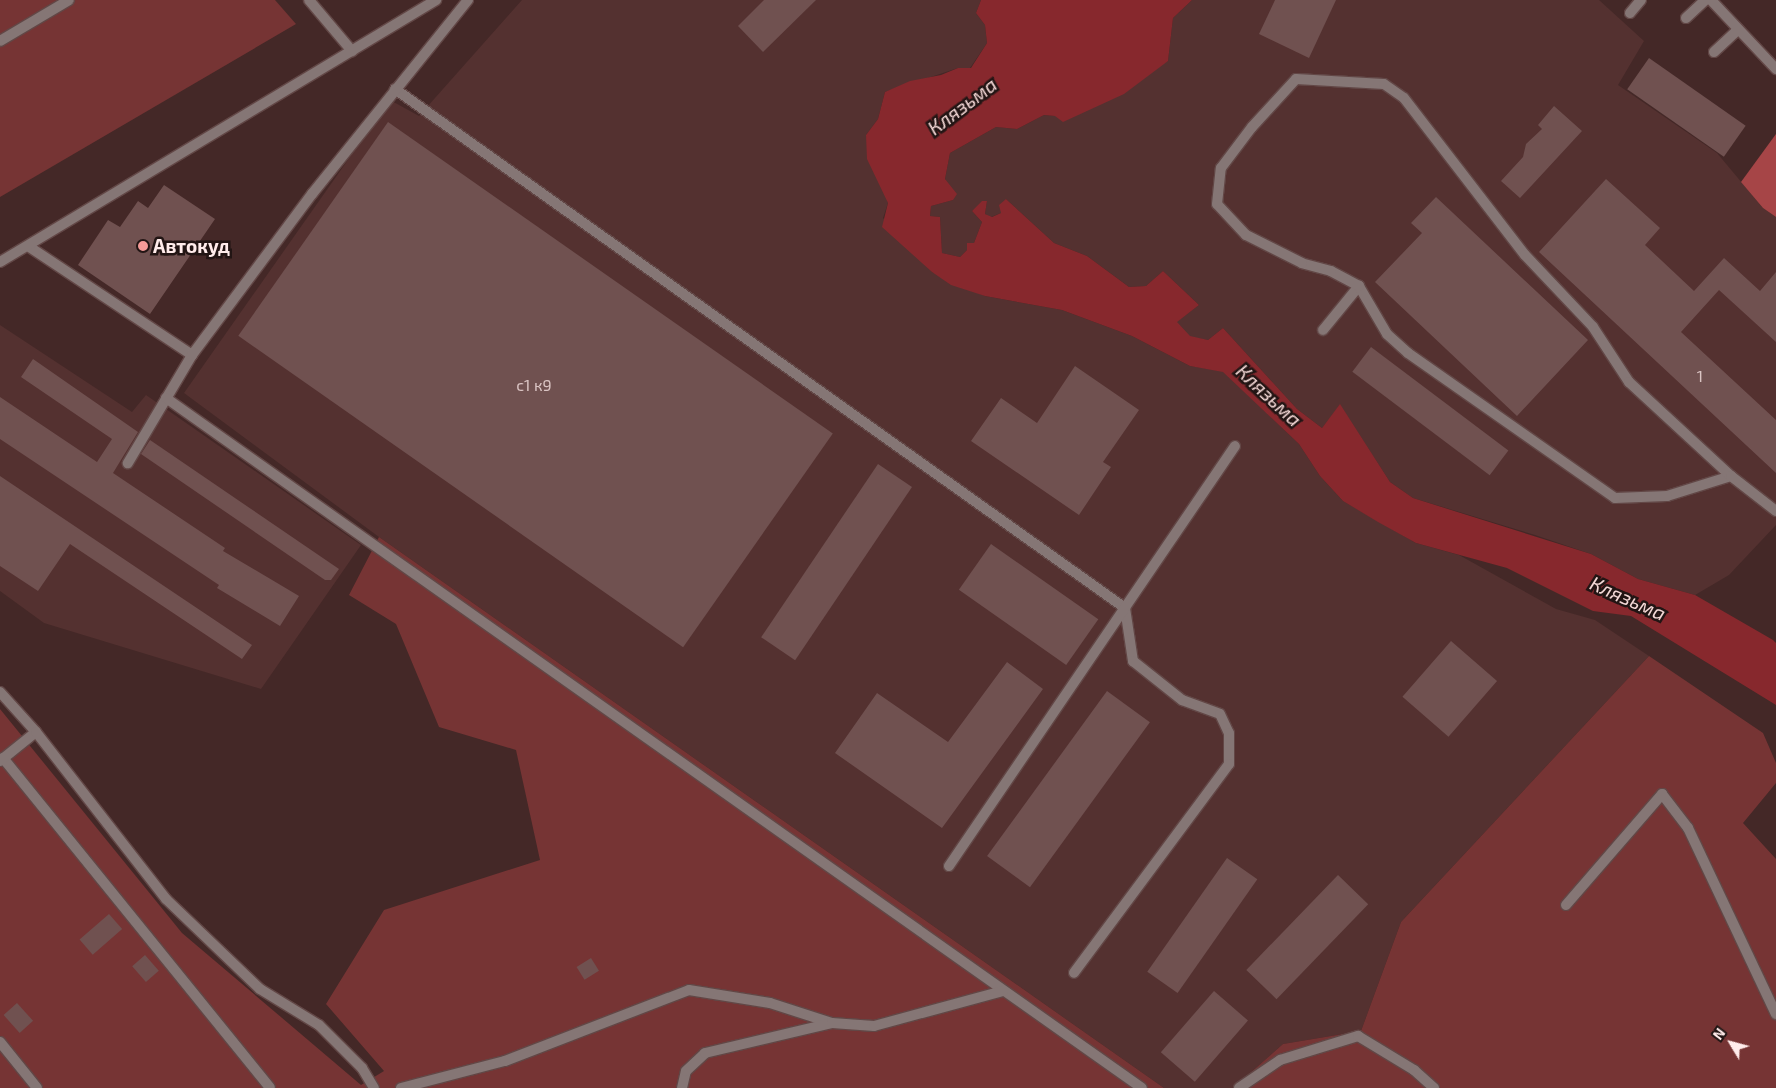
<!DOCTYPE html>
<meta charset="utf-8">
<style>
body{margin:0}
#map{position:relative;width:1776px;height:1088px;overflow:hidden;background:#442827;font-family:"Exo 2",sans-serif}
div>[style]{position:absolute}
.built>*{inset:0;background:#543130}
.green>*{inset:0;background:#763434}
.forest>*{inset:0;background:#a64547}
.water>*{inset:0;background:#87282d}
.building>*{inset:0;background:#705150;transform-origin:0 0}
.roads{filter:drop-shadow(1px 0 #624746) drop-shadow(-1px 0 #624746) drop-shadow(0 1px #624746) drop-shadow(0 -1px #624746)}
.service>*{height:10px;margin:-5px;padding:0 5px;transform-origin:5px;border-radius:5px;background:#857675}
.minor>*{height:10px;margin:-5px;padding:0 5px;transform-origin:5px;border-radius:5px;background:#857675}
.tertiary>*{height:10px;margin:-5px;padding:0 5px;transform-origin:5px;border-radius:5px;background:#857675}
.dots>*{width:14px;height:14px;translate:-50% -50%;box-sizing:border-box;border:2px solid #221514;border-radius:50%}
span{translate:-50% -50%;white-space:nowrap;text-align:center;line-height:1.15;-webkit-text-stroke:5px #221514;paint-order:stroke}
.number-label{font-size:16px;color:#dbc5c4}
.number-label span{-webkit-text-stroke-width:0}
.poi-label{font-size:19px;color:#ffeceb;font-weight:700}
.left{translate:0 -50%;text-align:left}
.water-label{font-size:20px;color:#f4d8d6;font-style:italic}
.north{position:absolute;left:1706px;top:1018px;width:50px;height:50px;-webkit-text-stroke:4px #221514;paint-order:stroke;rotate:307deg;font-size:14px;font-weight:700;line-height:20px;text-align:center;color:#ffeceb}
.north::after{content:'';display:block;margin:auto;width:18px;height:22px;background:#ffeceb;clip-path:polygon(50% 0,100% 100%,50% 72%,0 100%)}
</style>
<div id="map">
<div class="built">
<i style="clip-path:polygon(522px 0,981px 0,976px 13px,985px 25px,987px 43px,970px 68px,958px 68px,885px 92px,878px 119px,866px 135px,888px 203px,883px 218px,932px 272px,985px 296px,1062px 310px,1132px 336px,1190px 366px,1223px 371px,1299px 444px,1320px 476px,1343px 501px,1416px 543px,1459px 555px,1556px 609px,1595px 620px,1649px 656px,1401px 922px,1361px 1031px,1283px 1044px,1233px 1088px,1164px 1088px,379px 537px,184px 393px,390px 100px,419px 116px)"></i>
<i style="clip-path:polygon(1192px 0,1599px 0,1644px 41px,1618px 85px,1717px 153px,1763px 208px,1776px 217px,1776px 525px,1729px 575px,1695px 595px,1638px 579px,1591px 554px,1535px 535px,1413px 498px,1390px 482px,1340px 405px,1322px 428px,1297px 409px,1223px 328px,1208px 340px,1190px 337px,1176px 322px,1199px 305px,1163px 271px,1146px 286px,1129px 287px,1087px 256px,1054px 243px,1006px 199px,1001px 213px,991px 217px,985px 214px,987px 201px,972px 211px,982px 222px,974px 243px,960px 257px,942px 253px,940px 217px,930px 216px,931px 206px,953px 200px,945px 179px,950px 153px,996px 127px,1017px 129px,1044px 115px,1055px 116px,1168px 61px,1173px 18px)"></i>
<i style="clip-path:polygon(0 325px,132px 412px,146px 395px,361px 545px,261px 689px,44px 623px,0 591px)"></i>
</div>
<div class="green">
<i style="clip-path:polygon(0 0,275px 0,296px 24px,0 197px)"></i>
<i style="clip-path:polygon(379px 537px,1164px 1088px,0 1088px,0 709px,182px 933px,361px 1085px,384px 1071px,326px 1004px,384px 910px,540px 860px,516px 750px,439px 727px,396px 624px,349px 595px)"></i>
<i style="clip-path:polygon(1649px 656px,1763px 733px,1776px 763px,1776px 783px,1743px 823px,1776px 859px,1776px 1088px,1233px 1088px,1283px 1044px,1361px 1031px,1401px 922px)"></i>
</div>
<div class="forest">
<i style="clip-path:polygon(1776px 134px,1776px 217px,1763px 208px,1741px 182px)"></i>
</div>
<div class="water">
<i style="clip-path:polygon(981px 0,1192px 0,1173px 18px,1168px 61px,1124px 94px,1063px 122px,1055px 116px,1044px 115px,1017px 129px,996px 127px,950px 153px,945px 179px,957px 194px,953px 200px,931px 206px,930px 216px,940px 217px,942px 253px,960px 257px,967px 250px,967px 243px,974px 243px,982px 222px,972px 211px,982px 201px,987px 201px,985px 214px,992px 217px,1001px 213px,999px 205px,1006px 199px,1054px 243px,1087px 256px,1129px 287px,1146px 286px,1163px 271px,1199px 305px,1177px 322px,1190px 336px,1208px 340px,1223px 328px,1297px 409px,1322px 428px,1340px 404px,1390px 482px,1413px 498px,1591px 554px,1638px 579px,1695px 595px,1773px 640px,1776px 643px,1776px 705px,1631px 616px,1593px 611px,1507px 568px,1416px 543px,1378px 522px,1343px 501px,1320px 476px,1299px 444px,1223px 372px,1190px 366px,1132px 336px,1062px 310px,985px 296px,951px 285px,932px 272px,882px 227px,888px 203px,867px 159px,866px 135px,878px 119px,885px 92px,910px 81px,941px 75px,958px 68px,971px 68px,987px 43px,985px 25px,976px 13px)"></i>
</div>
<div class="building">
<i style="clip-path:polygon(764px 0,816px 0,763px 52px,738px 26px)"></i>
<i style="clip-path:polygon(1275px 0,1336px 0,1309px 58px,1259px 34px)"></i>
<i style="left:1649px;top:58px;width:118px;height:38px;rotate:35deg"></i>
<i style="clip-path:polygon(1554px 106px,1582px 131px,1520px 198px,1501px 181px,1523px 157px,1526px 144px,1542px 129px,1538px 125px)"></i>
<i style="left:388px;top:122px;width:543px;height:261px;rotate:35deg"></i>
<i style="clip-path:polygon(1606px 179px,1660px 228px,1645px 245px,1694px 291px,1724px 258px,1760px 291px,1776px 272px,1776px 342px,1719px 290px,1681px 332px,1776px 420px,1776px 473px,1539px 252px)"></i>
<i style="clip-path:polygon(164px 185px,215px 219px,150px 314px,78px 265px,108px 220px,120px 227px,138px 201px,148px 208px)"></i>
<i style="clip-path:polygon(1436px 197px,1588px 340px,1517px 416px,1375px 282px,1422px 233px,1411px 223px)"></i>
<i style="left:1371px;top:347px;width:172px;height:31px;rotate:37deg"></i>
<i style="clip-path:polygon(33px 359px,138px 432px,113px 473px,225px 548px,223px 551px,299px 596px,280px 626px,217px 588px,219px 585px,0 439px,0 397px,97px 462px,112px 439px,21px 377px)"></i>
<i style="clip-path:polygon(1075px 366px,1139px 410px,1103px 462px,1111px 467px,1079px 515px,971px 441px,1001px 398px,1037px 423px)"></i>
<i style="clip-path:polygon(150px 440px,339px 569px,331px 580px,325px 580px,141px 454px)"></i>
<i style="left:878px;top:464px;width:41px;height:209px;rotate:34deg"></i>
<i style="clip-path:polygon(0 476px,252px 645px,242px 659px,70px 544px,38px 591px,0 566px)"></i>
<i style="left:991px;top:544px;width:131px;height:56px;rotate:35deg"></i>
<i style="left:1451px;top:641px;width:61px;height:74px;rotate:41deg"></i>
<i style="clip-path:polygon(1007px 662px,1043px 689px,942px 828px,835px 753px,877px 693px,948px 742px)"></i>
<i style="left:1107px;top:691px;width:53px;height:204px;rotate:36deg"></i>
<i style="left:1227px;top:858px;width:37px;height:139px;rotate:35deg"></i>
<i style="left:1338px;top:875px;width:42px;height:132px;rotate:44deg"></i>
<i style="left:109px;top:914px;width:20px;height:39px;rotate:49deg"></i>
<i style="left:145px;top:955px;width:21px;height:17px;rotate:49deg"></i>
<i style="left:591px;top:958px;width:15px;height:17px;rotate:58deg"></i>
<i style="left:1214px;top:991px;width:45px;height:81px;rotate:41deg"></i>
<i style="left:17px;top:1003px;width:24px;height:18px;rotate:48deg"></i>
</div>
<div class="roads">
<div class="service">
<i style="left:309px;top:0;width:67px;rotate:49.9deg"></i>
<i style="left:1630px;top:13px;width:17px;rotate:-50deg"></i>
<i style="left:1686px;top:18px;width:26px;rotate:-43deg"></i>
<i style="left:0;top:41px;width:80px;rotate:-30.7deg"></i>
<i style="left:1714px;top:52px;width:33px;rotate:-43deg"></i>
<i style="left:395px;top:89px;width:896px;rotate:35.41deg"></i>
<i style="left:1125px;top:608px;width:54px;rotate:81.4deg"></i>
<i style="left:1133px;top:661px;width:63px;rotate:38.5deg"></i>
<i style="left:1182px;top:700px;width:40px;rotate:20.2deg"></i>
<i style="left:1220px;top:714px;width:21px;rotate:65deg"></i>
<i style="left:1229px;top:733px;width:31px;rotate:90deg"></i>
<i style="left:1229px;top:764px;width:260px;rotate:126.6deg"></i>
<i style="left:28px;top:246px;width:197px;rotate:33.6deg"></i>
<i style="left:192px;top:355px;width:126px;rotate:120.7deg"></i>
<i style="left:1323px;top:330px;width:57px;rotate:-50.7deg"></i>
<i style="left:192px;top:355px;width:201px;rotate:-53.3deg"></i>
<i style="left:312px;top:194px;width:249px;rotate:-51.2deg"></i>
<i style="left:166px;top:398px;width:1195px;rotate:35.26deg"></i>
<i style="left:1731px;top:476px;width:67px;rotate:162.6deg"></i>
<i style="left:1667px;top:496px;width:52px;rotate:177.8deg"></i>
<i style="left:1615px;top:498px;width:253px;rotate:-145deg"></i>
<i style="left:1408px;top:353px;width:28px;rotate:-138deg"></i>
<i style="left:1387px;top:334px;width:56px;rotate:-120.3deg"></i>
<i style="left:1359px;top:286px;width:32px;rotate:-152deg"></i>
<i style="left:1331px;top:271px;width:30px;rotate:-165deg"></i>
<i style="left:1302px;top:263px;width:63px;rotate:-153.4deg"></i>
<i style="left:1246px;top:235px;width:42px;rotate:-133.1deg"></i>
<i style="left:1217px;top:204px;width:36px;rotate:-84deg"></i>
<i style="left:1221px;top:168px;width:51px;rotate:-52.9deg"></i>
<i style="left:1252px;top:127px;width:65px;rotate:-47.5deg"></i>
<i style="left:1296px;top:79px;width:88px;rotate:3.3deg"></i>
<i style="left:1384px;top:84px;width:24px;rotate:35deg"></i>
<i style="left:1404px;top:98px;width:198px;rotate:52.4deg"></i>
<i style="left:1525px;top:255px;width:99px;rotate:46.6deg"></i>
<i style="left:1593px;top:327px;width:66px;rotate:56.8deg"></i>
<i style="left:1629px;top:382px;width:139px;rotate:42.7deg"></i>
<i style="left:1731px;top:476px;width:57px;rotate:37.9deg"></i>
<i style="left:3px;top:758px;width:424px;rotate:51deg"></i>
<i style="left:0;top:761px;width:46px;rotate:-38.9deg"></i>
<i style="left:949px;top:866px;width:508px;rotate:-55.75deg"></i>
<i style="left:1566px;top:905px;width:147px;rotate:-49.1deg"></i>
<i style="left:1662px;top:794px;width:43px;rotate:52.6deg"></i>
<i style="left:1688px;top:828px;width:206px;rotate:64.7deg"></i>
<i style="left:0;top:1042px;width:59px;rotate:51.2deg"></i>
<i style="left:401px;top:1088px;width:107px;rotate:-14.6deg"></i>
<i style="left:505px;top:1061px;width:197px;rotate:-21.1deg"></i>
<i style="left:689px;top:990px;width:82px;rotate:9.1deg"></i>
<i style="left:770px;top:1003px;width:65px;rotate:17.9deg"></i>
<i style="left:682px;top:1088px;width:17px;rotate:-77deg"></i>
<i style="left:686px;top:1071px;width:26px;rotate:-43deg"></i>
<i style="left:705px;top:1053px;width:130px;rotate:-13.3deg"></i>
<i style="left:832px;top:1023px;width:42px;rotate:4.1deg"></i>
<i style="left:874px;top:1026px;width:134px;rotate:-15.2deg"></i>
<i style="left:1239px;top:1088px;width:50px;rotate:-34.3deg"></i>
<i style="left:1280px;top:1060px;width:82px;rotate:-17.1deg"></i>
<i style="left:1358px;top:1036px;width:66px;rotate:31.3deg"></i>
<i style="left:1414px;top:1070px;width:27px;rotate:42deg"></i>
</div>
<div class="minor">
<i style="left:0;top:262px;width:509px;rotate:-31deg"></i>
<i style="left:0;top:692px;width:54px;rotate:48deg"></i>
<i style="left:36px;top:732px;width:212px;rotate:52.1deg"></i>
<i style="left:166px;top:899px;width:130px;rotate:43.8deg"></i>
<i style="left:260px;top:989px;width:69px;rotate:31.4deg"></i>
<i style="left:319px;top:1025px;width:61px;rotate:45deg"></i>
<i style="left:362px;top:1068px;width:23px;rotate:59deg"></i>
</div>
<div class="tertiary">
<i style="left:1711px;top:0;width:95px;rotate:46.7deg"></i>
</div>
</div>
<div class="dots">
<i style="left:143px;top:246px;background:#f59b98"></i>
</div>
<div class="number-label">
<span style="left:1700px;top:376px">1</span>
<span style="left:534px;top:385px">с1 к9</span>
</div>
<div class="poi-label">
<span class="left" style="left:153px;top:246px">Автокуд</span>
</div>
<div class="water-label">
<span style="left:962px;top:106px;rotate:-37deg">Клязьма</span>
<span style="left:1269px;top:395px;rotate:43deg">Клязьма</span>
<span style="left:1628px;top:598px;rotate:24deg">Клязьма</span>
</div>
<div class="north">N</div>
</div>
